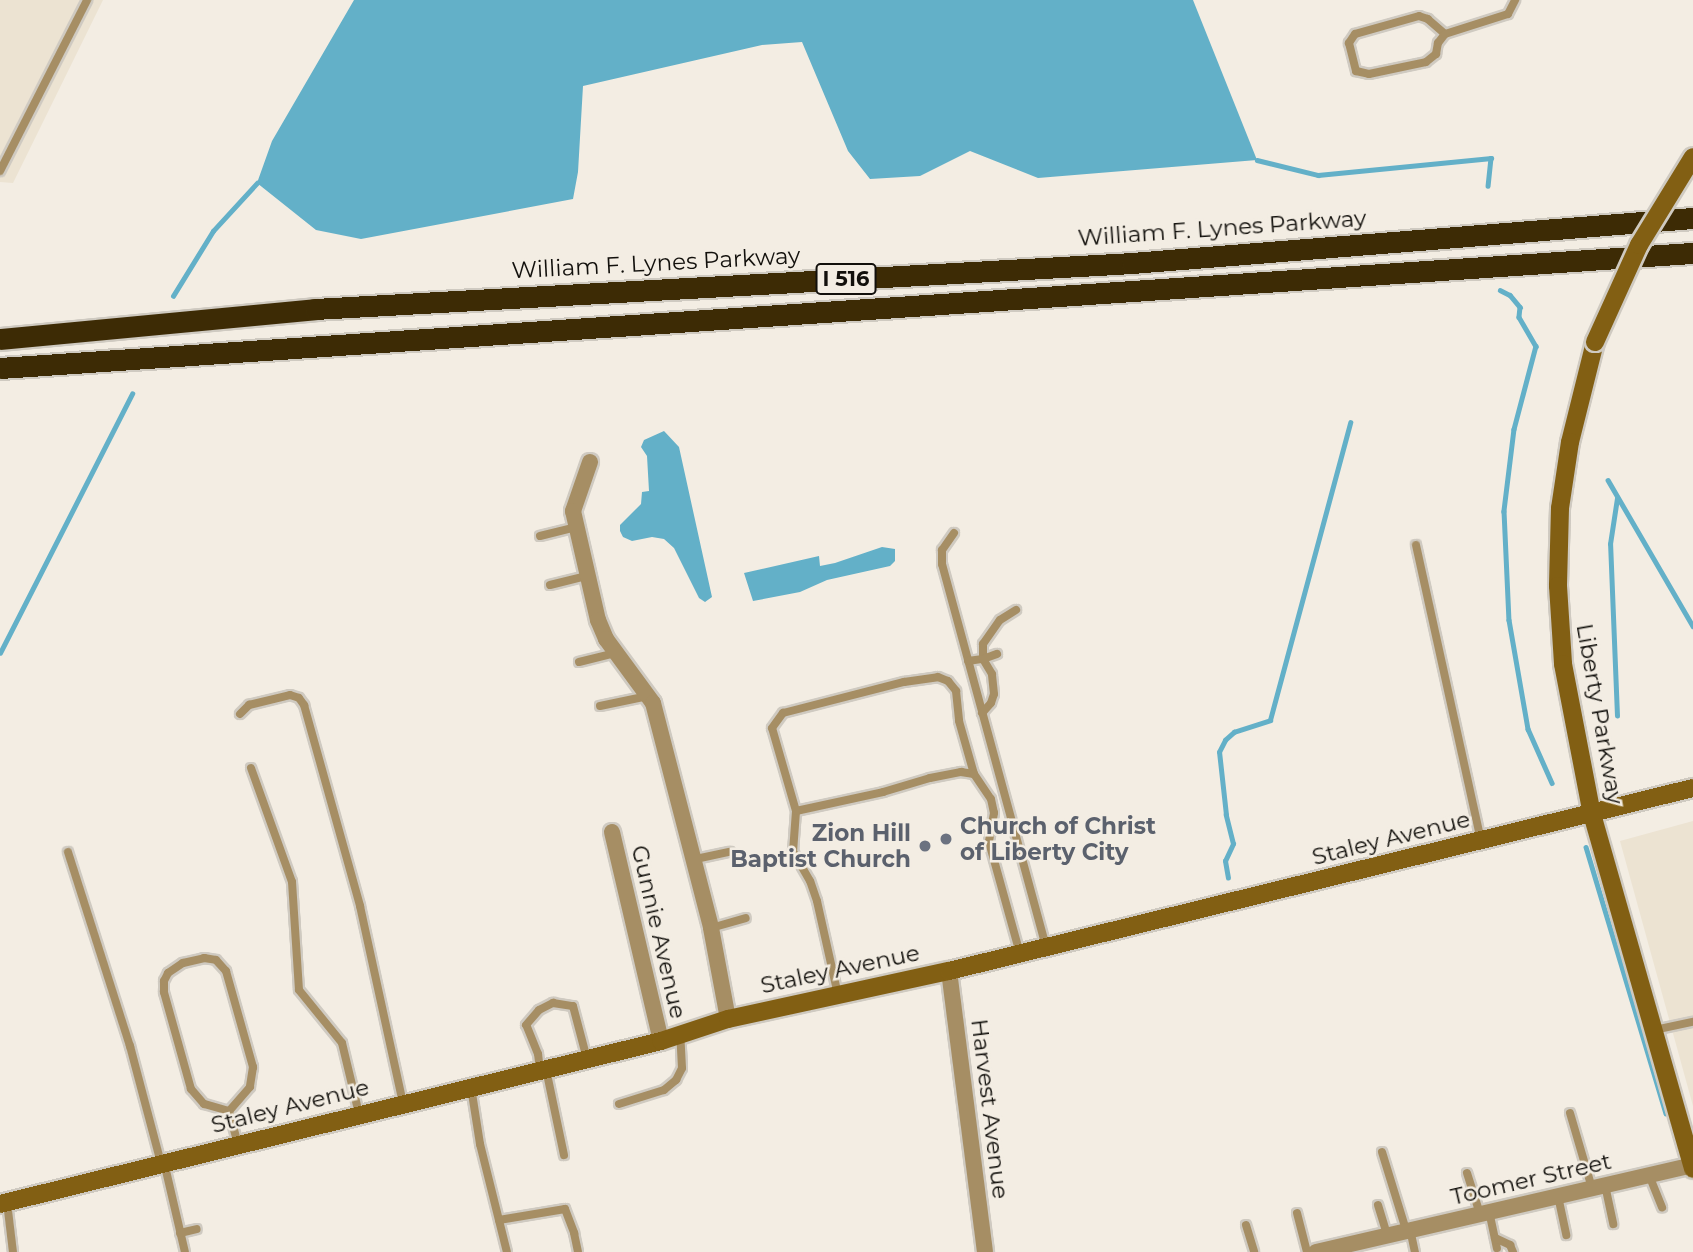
<!DOCTYPE html>
<style>
body{margin:0}
#map{position:relative;width:1693px;height:1252px;overflow:hidden;background:#f3ede3;font-family:Montserrat,sans-serif}
div>[style]{position:absolute}
.built>*{inset:0;background:#ece3d2}
.water>*{inset:0;background:#63b0c8}
.stream>*{height:4.5px;margin:-2.25px;padding:0 2.25px;transform-origin:2.25px;border-radius:2.25px;background:#63b0c8}
.roads{filter:drop-shadow(2px 0 #cfcac1) drop-shadow(-2px 0 #cfcac1) drop-shadow(0 2px #cfcac1) drop-shadow(0 -2px #cfcac1)}
.lane>*{height:8px;margin:-4px;padding:0 4px;transform-origin:4px;border-radius:4px;background:#a68e64}
.street>*{height:16px;margin:-8px;padding:0 8px;transform-origin:8px;border-radius:8px;background:#a68e64}
.secondary>*{height:18px;margin:-9px;padding:0 9px;transform-origin:9px;border-radius:9px;background:#825f13}
.highway>*{height:21px;margin:-10.5px;padding:0 10.5px;transform-origin:10.5px;border-radius:10.5px;background:#3d2b05}
.bridges{filter:drop-shadow(2px 0 #cfcac1) drop-shadow(-2px 0 #cfcac1) drop-shadow(0 2px #cfcac1) drop-shadow(0 -2px #cfcac1)}
.secondary-bridge>*{height:18px;margin:-9px;padding:0 9px;transform-origin:9px;border-radius:9px;background:#825f13}
.dots>*{width:19px;height:19px;translate:-50% -50%;box-sizing:border-box;border:4px solid #f3ede3;border-radius:50%}
span{translate:-50% -50%;white-space:nowrap;text-align:center;line-height:1.15;-webkit-text-stroke:5px #f3ede3;paint-order:stroke}
.shield-label span{padding:2px 5px;background:#f3ede3;border:2px solid;border-radius:5px;-webkit-text-stroke-width:0}
.shield-label{font-size:21px;color:#12100c;font-weight:700}
.street-label{font-size:23px;color:#12100c}
.worship-label{font-size:23px;color:#5b616d;font-weight:700}
.left{translate:0 -50%;text-align:left}
.right{translate:-100% -50%;text-align:right}
</style>
<div id="map">
<div class="built">
<i style="clip-path:polygon(0 0,103px 0,13px 183px,0 182px)"></i>
<i style="clip-path:polygon(1693px 821px,1693px 1106px,1620px 841px)"></i>
</div>
<div class="water">
<i style="clip-path:polygon(354px 0,1193px 0,1257px 160px,1038px 178px,970px 151px,920px 176px,870px 179px,848px 151px,802px 42px,762px 45px,583px 86px,578px 172px,573px 199px,361px 239px,316px 230px,257px 183px,272px 141px)"></i>
<i style="clip-path:polygon(664px 431px,679px 447px,712px 597px,705px 602px,699px 598px,674px 548px,664px 539px,652px 537px,632px 541px,623px 537px,620px 531px,620px 525px,641px 504px,642px 492px,649px 491px,647px 456px,641px 447px,644px 440px)"></i>
<i style="clip-path:polygon(882px 547px,895px 549px,895px 561px,890px 566px,827px 580px,800px 592px,753px 601px,744px 573px,819px 556px,820px 566px,835px 563px)"></i>
</div>
<div class="stream">
<i style="left:1257px;top:160px;width:63px;rotate:13.8deg"></i>
<i style="left:1318px;top:175px;width:174px;rotate:-5.6deg"></i>
<i style="left:1491px;top:158px;width:28px;rotate:96deg"></i>
<i style="left:1500px;top:290px;width:11px;rotate:27deg"></i>
<i style="left:1510px;top:295px;width:16px;rotate:50deg"></i>
<i style="left:1520px;top:307px;width:10px;rotate:96deg"></i>
<i style="left:1519px;top:317px;width:34px;rotate:60deg"></i>
<i style="left:1536px;top:346px;width:86px;rotate:104.8deg"></i>
<i style="left:1514px;top:429px;width:83px;rotate:97deg"></i>
<i style="left:1504px;top:511px;width:109px;rotate:87.4deg"></i>
<i style="left:1509px;top:620px;width:111px;rotate:80.1deg"></i>
<i style="left:1528px;top:729px;width:59px;rotate:66deg"></i>
<i style="left:173px;top:296px;width:76px;rotate:-58.4deg"></i>
<i style="left:213px;top:231px;width:65px;rotate:-47.5deg"></i>
<i style="left:1608px;top:480px;width:169px;rotate:59.8deg"></i>
<i style="left:0;top:653px;width:291px;rotate:-63deg"></i>
<i style="left:1617px;top:716px;width:172px;rotate:-92.3deg"></i>
<i style="left:1610px;top:544px;width:47px;rotate:-81.3deg"></i>
<i style="left:1586px;top:847px;width:278px;rotate:73.3deg"></i>
<i style="left:1228px;top:878px;width:17px;rotate:-100deg"></i>
<i style="left:1225px;top:861px;width:19px;rotate:-65deg"></i>
<i style="left:1233px;top:844px;width:30px;rotate:-104deg"></i>
<i style="left:1226px;top:815px;width:63px;rotate:-96.3deg"></i>
<i style="left:1219px;top:752px;width:13px;rotate:-63deg"></i>
<i style="left:1225px;top:740px;width:12px;rotate:-42deg"></i>
<i style="left:1234px;top:732px;width:38px;rotate:-18deg"></i>
<i style="left:1270px;top:720px;width:308px;rotate:-74.9deg"></i>
</div>
<div class="roads">
<div class="lane">
<i style="left:1445px;top:34px;width:23px;rotate:-139deg"></i>
<i style="left:1428px;top:19px;width:9px;rotate:-162deg"></i>
<i style="left:1419px;top:16px;width:66px;rotate:164.3deg"></i>
<i style="left:1355px;top:34px;width:11px;rotate:124deg"></i>
<i style="left:1349px;top:43px;width:29px;rotate:76deg"></i>
<i style="left:1356px;top:71px;width:13px;rotate:13deg"></i>
<i style="left:1369px;top:74px;width:58px;rotate:-11.9deg"></i>
<i style="left:1426px;top:62px;width:13px;rotate:-39deg"></i>
<i style="left:1436px;top:54px;width:11px;rotate:-80deg"></i>
<i style="left:1438px;top:43px;width:11px;rotate:-52deg"></i>
<i style="left:1445px;top:34px;width:66px;rotate:-17.6deg"></i>
<i style="left:1508px;top:14px;width:16px;rotate:-63deg"></i>
<i style="left:0;top:171px;width:192px;rotate:-63deg"></i>
<i style="left:954px;top:533px;width:21px;rotate:125deg"></i>
<i style="left:942px;top:550px;width:14px;rotate:90deg"></i>
<i style="left:942px;top:564px;width:397px;rotate:74.8deg"></i>
<i style="left:540px;top:536px;width:37px;rotate:-14deg"></i>
<i style="left:1416px;top:545px;width:303px;rotate:77.6deg"></i>
<i style="left:550px;top:585px;width:38px;rotate:-14deg"></i>
<i style="left:968px;top:661px;width:15px;rotate:-8deg"></i>
<i style="left:983px;top:659px;width:15px;rotate:-90deg"></i>
<i style="left:983px;top:644px;width:29px;rotate:-55deg"></i>
<i style="left:1000px;top:620px;width:19px;rotate:-32deg"></i>
<i style="left:579px;top:662px;width:38px;rotate:-14deg"></i>
<i style="left:600px;top:706px;width:49px;rotate:-11.8deg"></i>
<i style="left:982px;top:713px;width:13px;rotate:-48deg"></i>
<i style="left:991px;top:703px;width:9px;rotate:-72deg"></i>
<i style="left:994px;top:694px;width:20px;rotate:-96deg"></i>
<i style="left:992px;top:674px;width:17px;rotate:-121deg"></i>
<i style="left:983px;top:659px;width:15px;rotate:-20deg"></i>
<i style="left:240px;top:714px;width:13px;rotate:-45deg"></i>
<i style="left:249px;top:705px;width:42px;rotate:-13.7deg"></i>
<i style="left:290px;top:695px;width:9px;rotate:18deg"></i>
<i style="left:299px;top:698px;width:9px;rotate:54deg"></i>
<i style="left:304px;top:705px;width:209px;rotate:74.4deg"></i>
<i style="left:360px;top:906px;width:203px;rotate:77.7deg"></i>
<i style="left:251px;top:768px;width:121px;rotate:70.2deg"></i>
<i style="left:292px;top:882px;width:108px;rotate:86.3deg"></i>
<i style="left:299px;top:990px;width:68px;rotate:50.9deg"></i>
<i style="left:342px;top:1043px;width:73px;rotate:76.5deg"></i>
<i style="left:796px;top:811px;width:89px;rotate:-12.3deg"></i>
<i style="left:883px;top:792px;width:49px;rotate:-16.6deg"></i>
<i style="left:930px;top:778px;width:32px;rotate:-11deg"></i>
<i style="left:961px;top:772px;width:13px;rotate:9deg"></i>
<i style="left:68px;top:852px;width:204px;rotate:72.3deg"></i>
<i style="left:130px;top:1046px;width:121px;rotate:75.2deg"></i>
<i style="left:691px;top:860px;width:40px;rotate:-12deg"></i>
<i style="left:711px;top:928px;width:36px;rotate:-16deg"></i>
<i style="left:204px;top:958px;width:12px;rotate:9deg"></i>
<i style="left:216px;top:960px;width:15px;rotate:48deg"></i>
<i style="left:226px;top:971px;width:100px;rotate:74.3deg"></i>
<i style="left:253px;top:1067px;width:20px;rotate:99deg"></i>
<i style="left:250px;top:1087px;width:32px;rotate:131deg"></i>
<i style="left:229px;top:1111px;width:26px;rotate:-164deg"></i>
<i style="left:204px;top:1104px;width:20px;rotate:-131deg"></i>
<i style="left:191px;top:1089px;width:101px;rotate:-105.6deg"></i>
<i style="left:164px;top:992px;width:11px;rotate:-90deg"></i>
<i style="left:164px;top:981px;width:9px;rotate:-63deg"></i>
<i style="left:168px;top:973px;width:18px;rotate:-34deg"></i>
<i style="left:183px;top:963px;width:22px;rotate:-13deg"></i>
<i style="left:838px;top:995px;width:96px;rotate:-102.6deg"></i>
<i style="left:817px;top:901px;width:21px;rotate:-109deg"></i>
<i style="left:810px;top:881px;width:34px;rotate:-120deg"></i>
<i style="left:793px;top:852px;width:41px;rotate:-85.8deg"></i>
<i style="left:796px;top:811px;width:86px;rotate:-106.1deg"></i>
<i style="left:772px;top:728px;width:19px;rotate:-54deg"></i>
<i style="left:783px;top:713px;width:125px;rotate:-14.4deg"></i>
<i style="left:904px;top:682px;width:34px;rotate:-8deg"></i>
<i style="left:938px;top:677px;width:11px;rotate:22deg"></i>
<i style="left:948px;top:681px;width:13px;rotate:51deg"></i>
<i style="left:956px;top:691px;width:30px;rotate:84deg"></i>
<i style="left:959px;top:721px;width:55px;rotate:74.2deg"></i>
<i style="left:974px;top:774px;width:30px;rotate:56deg"></i>
<i style="left:991px;top:799px;width:14px;rotate:78deg"></i>
<i style="left:994px;top:813px;width:29px;rotate:100deg"></i>
<i style="left:989px;top:842px;width:116px;rotate:74.5deg"></i>
<i style="left:1654px;top:1030px;width:40px;rotate:-12deg"></i>
<i style="left:546px;top:1069px;width:88px;rotate:78.2deg"></i>
<i style="left:540px;top:1070px;width:16px;rotate:-97deg"></i>
<i style="left:538px;top:1054px;width:31px;rotate:-112deg"></i>
<i style="left:526px;top:1025px;width:20px;rotate:-49deg"></i>
<i style="left:539px;top:1010px;width:16px;rotate:-27deg"></i>
<i style="left:553px;top:1003px;width:20px;rotate:9deg"></i>
<i style="left:573px;top:1006px;width:55px;rotate:75.2deg"></i>
<i style="left:471px;top:1087px;width:58px;rotate:81deg"></i>
<i style="left:480px;top:1144px;width:111px;rotate:76deg"></i>
<i style="left:619px;top:1104px;width:47px;rotate:-17.3deg"></i>
<i style="left:664px;top:1090px;width:16px;rotate:-40deg"></i>
<i style="left:676px;top:1080px;width:13px;rotate:-63deg"></i>
<i style="left:682px;top:1068px;width:33px;rotate:-93deg"></i>
<i style="left:229px;top:1111px;width:34px;rotate:75deg"></i>
<i style="left:1570px;top:1113px;width:78px;rotate:73.7deg"></i>
<i style="left:1382px;top:1152px;width:82px;rotate:72.9deg"></i>
<i style="left:164px;top:1162px;width:92px;rotate:76.9deg"></i>
<i style="left:1467px;top:1173px;width:43px;rotate:72.4deg"></i>
<i style="left:1649px;top:1175px;width:35px;rotate:68deg"></i>
<i style="left:1605px;top:1185px;width:40px;rotate:78deg"></i>
<i style="left:1558px;top:1196px;width:40px;rotate:78deg"></i>
<i style="left:7px;top:1202px;width:50px;rotate:83.2deg"></i>
<i style="left:1378px;top:1205px;width:30px;rotate:73deg"></i>
<i style="left:1489px;top:1211px;width:38px;rotate:78deg"></i>
<i style="left:1297px;top:1213px;width:40px;rotate:75.6deg"></i>
<i style="left:499px;top:1220px;width:67px;rotate:-9.5deg"></i>
<i style="left:565px;top:1209px;width:26px;rotate:69deg"></i>
<i style="left:574px;top:1233px;width:19px;rotate:78deg"></i>
<i style="left:1246px;top:1225px;width:28px;rotate:73deg"></i>
<i style="left:1410px;top:1229px;width:24px;rotate:78deg"></i>
<i style="left:180px;top:1233px;width:17px;rotate:-13deg"></i>
<i style="left:1495px;top:1238px;width:17px;rotate:25deg"></i>
<i style="left:1510px;top:1245px;width:8px;rotate:67deg"></i>
</div>
<div class="street">
<i style="left:590px;top:462px;width:52px;rotate:109.1deg"></i>
<i style="left:573px;top:511px;width:112px;rotate:77.1deg"></i>
<i style="left:598px;top:620px;width:21px;rotate:67deg"></i>
<i style="left:606px;top:639px;width:79px;rotate:53.7deg"></i>
<i style="left:653px;top:703px;width:232px;rotate:75.5deg"></i>
<i style="left:711px;top:928px;width:93px;rotate:79.4deg"></i>
<i style="left:612px;top:832px;width:215px;rotate:76.8deg"></i>
<i style="left:949px;top:971px;width:283px;rotate:82.7deg"></i>
<i style="left:1316px;top:1252px;width:387px;rotate:-13deg"></i>
</div>
<div class="secondary">
<i style="left:1595px;top:342px;width:103px;rotate:104deg"></i>
<i style="left:1570px;top:442px;width:67px;rotate:98.6deg"></i>
<i style="left:1560px;top:508px;width:78px;rotate:91.5deg"></i>
<i style="left:1558px;top:586px;width:78px;rotate:86.3deg"></i>
<i style="left:1563px;top:664px;width:153px;rotate:79.1deg"></i>
<i style="left:1592px;top:814px;width:369px;rotate:74.1deg"></i>
<i style="left:0;top:1204px;width:681px;rotate:-13.85deg"></i>
<i style="left:661px;top:1041px;width:71px;rotate:-18.2deg"></i>
<i style="left:728px;top:1019px;width:226px;rotate:-12.3deg"></i>
<i style="left:949px;top:971px;width:766px;rotate:-13.82deg"></i>
</div>
<div class="highway">
<i style="left:0;top:339px;width:316px;rotate:-5.4deg"></i>
<i style="left:315px;top:309px;width:818px;rotate:-3.22deg"></i>
<i style="left:1132px;top:263px;width:563px;rotate:-4.59deg"></i>
<i style="left:0;top:368px;width:1697px;rotate:-3.89deg"></i>
</div>
</div>
<div class="bridges">
<div class="secondary-bridge">
<i style="left:1595px;top:342px;width:107px;rotate:-65.6deg"></i>
<i style="left:1639px;top:245px;width:103px;rotate:-58.5deg"></i>
</div>
</div>
<div class="dots">
<i style="left:946px;top:839px;background:#6b7280"></i>
<i style="left:925px;top:846px;background:#6b7280"></i>
</div>
<div class="shield-label">
<span style="left:846px;top:279px">I 516</span>
</div>
<div class="street-label">
<span style="left:1222px;top:228px;rotate:-4deg">William F. Lynes Parkway</span>
<span style="left:656px;top:263px;rotate:-3deg">William F. Lynes Parkway</span>
<span style="left:1600px;top:714px;rotate:80deg">Liberty Parkway</span>
<span style="left:1391px;top:838px;rotate:-14deg">Staley Avenue</span>
<span style="left:659px;top:932px;rotate:77deg">Gunnie Avenue</span>
<span style="left:840px;top:969px;rotate:-12deg">Staley Avenue</span>
<span style="left:290px;top:1106px;rotate:-14deg">Staley Avenue</span>
<span style="left:990px;top:1109px;rotate:83deg">Harvest Avenue</span>
<span style="left:1531px;top:1179px;rotate:-13deg">Toomer Street</span>
</div>
<div class="worship-label">
<span class="left" style="left:960px;top:839px">Church of Christ<br>of Liberty City</span>
<span class="right" style="left:911px;top:846px">Zion Hill<br>Baptist Church</span>
</div>
</div>
